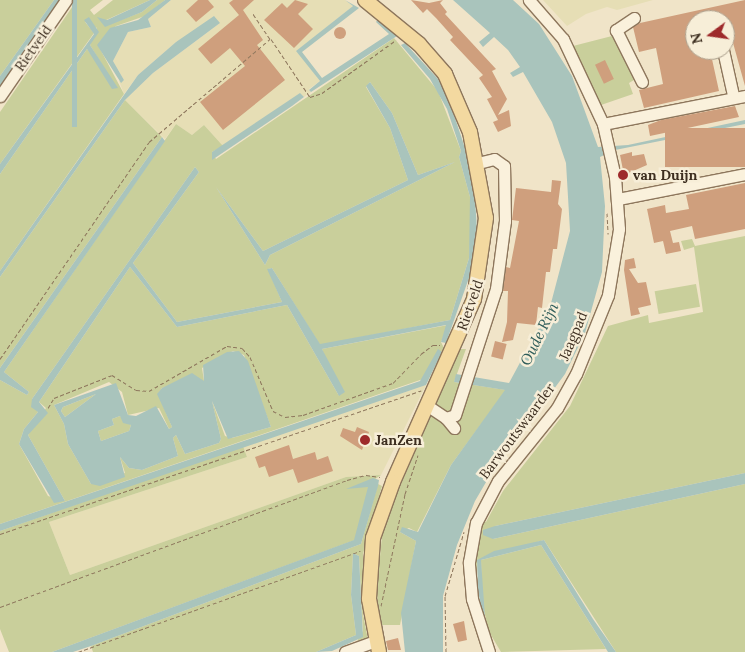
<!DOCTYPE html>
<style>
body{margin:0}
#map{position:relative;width:745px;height:652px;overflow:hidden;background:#f0e4c8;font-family:Lora,serif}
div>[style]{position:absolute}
.farmland>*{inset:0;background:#e6deb5}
.green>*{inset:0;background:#c9cf9b;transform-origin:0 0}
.water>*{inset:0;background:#a9c4bc;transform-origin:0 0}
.building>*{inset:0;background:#cf9f7d;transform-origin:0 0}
.round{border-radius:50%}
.path>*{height:1px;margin-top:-0.5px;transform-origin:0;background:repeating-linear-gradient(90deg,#8d765c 0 4px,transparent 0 6.5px)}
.roads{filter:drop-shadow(1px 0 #8d765c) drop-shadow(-1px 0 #8d765c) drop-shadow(0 1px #8d765c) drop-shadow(0 -1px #8d765c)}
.minor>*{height:11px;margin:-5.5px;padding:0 5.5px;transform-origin:5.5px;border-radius:5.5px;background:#faf1dc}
.major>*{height:14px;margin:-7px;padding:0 7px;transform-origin:7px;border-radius:7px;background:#f3d9a0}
.dots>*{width:14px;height:14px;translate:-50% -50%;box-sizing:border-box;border:2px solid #f7eed8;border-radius:50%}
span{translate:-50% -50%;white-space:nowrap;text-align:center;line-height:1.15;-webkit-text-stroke:5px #f7eed8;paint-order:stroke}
.street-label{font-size:14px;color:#3d2e20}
.poi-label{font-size:14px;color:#3d2e20;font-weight:700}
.left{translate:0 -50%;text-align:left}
.water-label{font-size:15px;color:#2f5d5a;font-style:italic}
.north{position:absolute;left:685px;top:10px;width:50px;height:50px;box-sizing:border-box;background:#f7eed8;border:1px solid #ada18e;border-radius:50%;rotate:256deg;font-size:14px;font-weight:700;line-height:20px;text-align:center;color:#3d2e20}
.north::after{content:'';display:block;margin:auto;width:18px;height:22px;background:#9e2a2b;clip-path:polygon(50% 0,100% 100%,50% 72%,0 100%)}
</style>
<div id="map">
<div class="farmland">
<i style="clip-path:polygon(171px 0,345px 0,353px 6px,297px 51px,320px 81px,309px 89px,311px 92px,304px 97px,300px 94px,223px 146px,204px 125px,192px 135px,176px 124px,165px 139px,125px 100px,153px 73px,220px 23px,176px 42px,138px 75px,124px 94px,119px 81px,124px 80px,113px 61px,128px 32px,151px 27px,148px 19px)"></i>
<i style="clip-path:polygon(543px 0,653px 0,617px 10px,607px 7px,586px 14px,567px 26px)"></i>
<i style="clip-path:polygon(426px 385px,381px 475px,346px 477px,70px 575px,49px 522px,247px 457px,243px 446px)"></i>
</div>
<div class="green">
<i style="clip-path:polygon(0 0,54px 0,0 76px)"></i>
<i style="clip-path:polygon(77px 0,103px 0,90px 10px,94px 15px,113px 0,150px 0,104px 21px,105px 26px,142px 12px,157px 0,165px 0,145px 16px,116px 26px,98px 45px,124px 94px,0 271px,0 174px,87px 49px,115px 86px,90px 45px,97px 28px,85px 22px,94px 33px,0 164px,0 112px)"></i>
<i style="clip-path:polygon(612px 36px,634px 80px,629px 83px,633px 94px,601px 105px,573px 46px)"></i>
<i style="clip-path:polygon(evenodd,394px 38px,438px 91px,461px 151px,459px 157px,470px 197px,471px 231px,469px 258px,450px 320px,320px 345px,272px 268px,268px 269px,282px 302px,177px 322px,133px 263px,199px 172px,195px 167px,32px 399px,38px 412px,24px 429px,19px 444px,48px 496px,65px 501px,28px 435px,46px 408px,39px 402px,130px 267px,177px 327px,287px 305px,339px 396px,322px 349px,448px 325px,441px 342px,444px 348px,423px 379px,0 524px,0 380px,27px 395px,29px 392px,4px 372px,176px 124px,192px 135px,204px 125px,223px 146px,212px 152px,216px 159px,394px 38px,370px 82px,392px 113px,418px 175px,455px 162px,270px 255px,265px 265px,216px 187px,263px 251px,408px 180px,390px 128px,366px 87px,370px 82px,394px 38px,233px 351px,244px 355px,271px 427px,232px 438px,225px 436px,212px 401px,221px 439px,219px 443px,185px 454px,176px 435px,173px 438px,178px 456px,142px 470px,129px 468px,120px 457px,125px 473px,91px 484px,68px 444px,64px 424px,54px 405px,109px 382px,122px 392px,128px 415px,159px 408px,169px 429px,172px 427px,158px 394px,162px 388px,204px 381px,202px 368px,233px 351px)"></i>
<i style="clip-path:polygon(125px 100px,162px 137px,0 368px,0 277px)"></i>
<i style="clip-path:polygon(745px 236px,745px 473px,495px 526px,493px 539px,745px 484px,745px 652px,616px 652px,544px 540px,477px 560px,477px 575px,473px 563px,481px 520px,486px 522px,503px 491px,570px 406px,608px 326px,648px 315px,649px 323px,703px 312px,694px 247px,684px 250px,681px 241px,692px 239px,695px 246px)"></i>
<i style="left:696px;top:284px;width:23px;height:42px;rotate:80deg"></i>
<i style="clip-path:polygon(460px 349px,466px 349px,454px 382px,506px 390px,451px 465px,417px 532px,409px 528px,400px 532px,416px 541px,400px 625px,378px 625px,377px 588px,383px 525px)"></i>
<i style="clip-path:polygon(96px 394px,65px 417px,61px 411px,63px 407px)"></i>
<i style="clip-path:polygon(120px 416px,131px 425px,129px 431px,101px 441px,98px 431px,114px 425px,112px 419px)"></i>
<i style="clip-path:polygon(243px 446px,247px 457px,49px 522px,70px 575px,346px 477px,381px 475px,365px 486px,369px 486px,355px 540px,52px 652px,9px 652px,0 629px,0 531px)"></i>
<i style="clip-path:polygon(378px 484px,382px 486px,363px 554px,363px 614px,368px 640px,356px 643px,363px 631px,359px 556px,353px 553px,351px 595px,356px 635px,316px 652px,93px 652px,91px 646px,361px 544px)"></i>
<i style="clip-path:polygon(541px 545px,606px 649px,501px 652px,488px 630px,482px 599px,481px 560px)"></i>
</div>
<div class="water">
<i style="clip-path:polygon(54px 0,60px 0,0 87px,0 76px)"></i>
<i style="left:72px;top:0;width:5px;height:127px"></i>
<i style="clip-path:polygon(150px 0,157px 0,142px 12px,105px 27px,97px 17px,107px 20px)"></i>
<i style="clip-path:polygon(165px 0,171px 0,148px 19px,151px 27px,128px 32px,113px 61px,124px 80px,121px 83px,97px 45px,110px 28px,138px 20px)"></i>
<i style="clip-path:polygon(345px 0,359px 8px,302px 52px,322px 78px,389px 34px,376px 22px,378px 19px,397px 36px,311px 92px,309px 90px,320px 81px,296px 51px,353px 6px)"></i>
<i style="clip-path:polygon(453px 0,513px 0,539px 24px,572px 76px,598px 147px,628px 145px,745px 120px,745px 124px,615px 150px,600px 157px,605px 206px,602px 272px,585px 333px,565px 374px,489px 477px,475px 501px,457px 545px,443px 596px,443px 652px,405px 652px,401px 613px,416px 541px,400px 532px,402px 527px,418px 532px,451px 465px,505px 390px,454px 382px,456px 374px,509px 383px,550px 307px,570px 231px,566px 163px,552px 122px,523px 72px,513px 77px,510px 73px,520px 67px,508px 50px,494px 37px,483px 47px,479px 42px,490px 33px)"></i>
<i style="clip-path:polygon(214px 16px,220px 23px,153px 73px,125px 100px,0 277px,0 271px,138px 75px,176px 42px)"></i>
<i style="clip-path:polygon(89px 17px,99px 32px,90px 45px,118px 88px,112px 89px,87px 49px,0 174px,0 164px,94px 34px,84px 20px)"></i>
<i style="clip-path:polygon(405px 43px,438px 79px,449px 100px,465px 148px,475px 198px,477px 230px,470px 275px,446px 343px,441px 342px,446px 325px,322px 349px,345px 392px,339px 396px,287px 305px,177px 327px,130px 267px,39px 402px,48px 413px,28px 435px,65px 501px,54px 503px,19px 444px,24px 429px,38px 412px,31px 407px,32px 399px,195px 167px,199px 172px,133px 263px,177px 322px,282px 302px,267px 269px,272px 268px,320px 344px,450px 320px,469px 258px,470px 197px,459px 157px,461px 151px,447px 109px,430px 79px,401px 45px)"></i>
<i style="clip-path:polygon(370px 82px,392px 113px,418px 175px,455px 162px,270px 255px,265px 265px,216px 187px,263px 251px,408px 180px,390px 128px,366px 86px)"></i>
<i style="clip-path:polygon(300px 93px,304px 97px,292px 106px,212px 160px,212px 152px)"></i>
<i style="clip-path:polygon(162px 137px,165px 141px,4px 372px,29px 392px,27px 395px,0 380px,0 368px)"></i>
<i style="clip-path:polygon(438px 349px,442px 352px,426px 385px,0 531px,0 524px,420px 381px)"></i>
<i style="clip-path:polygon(evenodd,239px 351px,248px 361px,271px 427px,228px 439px,212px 401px,221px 439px,219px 443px,185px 454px,176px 435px,173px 438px,178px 456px,142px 470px,129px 468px,120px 457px,125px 477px,100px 486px,91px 484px,68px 444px,64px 424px,54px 405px,116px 383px,128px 415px,136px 416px,156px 406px,169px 429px,172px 427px,157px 394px,162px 388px,192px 373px,204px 381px,203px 365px,227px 352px,239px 351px,96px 394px,65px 417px,61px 411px,63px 407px,96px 394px,239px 351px,120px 416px,123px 423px,131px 425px,129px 431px,101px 441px,98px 431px,114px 425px,112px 419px,120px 416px)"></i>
<i style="clip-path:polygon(745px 473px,745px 484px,493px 539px,483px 535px,483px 530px,495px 526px)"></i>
<i style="clip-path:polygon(373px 478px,379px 480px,378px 486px,361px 544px,91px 646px,73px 652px,52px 652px,354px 540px,368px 487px,346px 489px)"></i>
<i style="clip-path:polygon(544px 540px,593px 619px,616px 652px,608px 652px,541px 545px,481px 560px,486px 631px,478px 591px,477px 560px,494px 551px)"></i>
<i style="clip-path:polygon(353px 553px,359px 556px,363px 637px,332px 651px,316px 652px,356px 635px,351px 595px)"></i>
</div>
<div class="building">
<i style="clip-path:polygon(198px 0,208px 0,214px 7px,196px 22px,186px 11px)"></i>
<i style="clip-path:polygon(233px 0,254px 0,243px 10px,263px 40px,257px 45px,285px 80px,223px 130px,200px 102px,245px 66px,230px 48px,211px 64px,198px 49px,239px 15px,229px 3px)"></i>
<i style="clip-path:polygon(295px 0,308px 4px,298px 14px,313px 29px,294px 48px,264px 20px,282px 3px,287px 8px)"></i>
<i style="clip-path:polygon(411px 0,429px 3px,443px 0,440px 3px,447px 12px,445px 14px,496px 69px,492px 71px,507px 99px,498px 115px,509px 110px,511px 126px,498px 132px,493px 122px,498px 120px,487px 99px,492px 97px,479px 78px,483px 75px,450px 40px,453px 37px,436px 18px,427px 9px,423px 13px)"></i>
<i style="clip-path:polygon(745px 0,745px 86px,730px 32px,725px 33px,725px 20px,695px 20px,695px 50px,710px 50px,719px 91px,644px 108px,639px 90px,663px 84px,656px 48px,639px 52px,633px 27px,640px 23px)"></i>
<i class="round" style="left:334px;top:27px;width:12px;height:12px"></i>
<i style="left:605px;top:60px;width:21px;height:11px;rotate:65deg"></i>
<i style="clip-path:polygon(735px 106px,739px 117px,650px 136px,648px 125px,661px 120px)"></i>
<i style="left:745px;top:128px;width:39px;height:80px;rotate:90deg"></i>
<i style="clip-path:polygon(632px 152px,632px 156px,644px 154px,647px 165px,624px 175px,620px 155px)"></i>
<i style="clip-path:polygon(552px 180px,561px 181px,558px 204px,562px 209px,557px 249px,553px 249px,550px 272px,546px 272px,542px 308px,538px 307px,536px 325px,517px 323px,513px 340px,502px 342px,507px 322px,508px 291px,503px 291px,506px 267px,510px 268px,519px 221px,512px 220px,516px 188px,551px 192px)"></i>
<i style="clip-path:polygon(745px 183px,745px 229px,695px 239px,692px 226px,670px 231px,673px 243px,679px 242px,681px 251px,666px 254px,663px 241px,654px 243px,647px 209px,665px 205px,666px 213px,689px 209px,686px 195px)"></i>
<i style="clip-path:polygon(634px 258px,636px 268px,629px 269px,638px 283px,646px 282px,651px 305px,638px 308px,640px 314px,631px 316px,624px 270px,625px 260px)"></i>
<i style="left:495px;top:341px;width:12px;height:16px;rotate:14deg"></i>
<i style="clip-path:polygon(357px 427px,369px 432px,362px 450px,340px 436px,343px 428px,355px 432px)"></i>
<i style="clip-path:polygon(289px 445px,293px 459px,315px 452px,317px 460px,328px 456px,333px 471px,298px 483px,293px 469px,269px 477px,265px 466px,259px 468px,255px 457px)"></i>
<i style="clip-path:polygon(464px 621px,467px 640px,458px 642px,453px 624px)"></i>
<i style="clip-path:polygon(398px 638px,401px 650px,388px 650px,386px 641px)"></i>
</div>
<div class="path">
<i style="left:271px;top:39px;width:70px;rotate:56.1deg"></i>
<i style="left:310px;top:97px;width:13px;rotate:-18deg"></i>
<i style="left:322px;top:93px;width:91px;rotate:-35.6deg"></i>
<i style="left:607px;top:213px;width:21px;rotate:87deg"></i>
<i style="left:0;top:359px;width:263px;rotate:-55.5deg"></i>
<i style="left:149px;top:142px;width:159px;rotate:-40.4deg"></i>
<i style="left:270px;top:39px;width:32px;rotate:-124deg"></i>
<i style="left:48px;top:408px;width:12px;rotate:-59deg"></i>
<i style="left:54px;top:398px;width:62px;rotate:-21.6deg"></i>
<i style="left:112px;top:375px;width:28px;rotate:32deg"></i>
<i style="left:136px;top:390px;width:13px;rotate:4deg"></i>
<i style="left:149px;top:391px;width:90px;rotate:-30deg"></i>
<i style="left:227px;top:346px;width:15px;rotate:8deg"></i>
<i style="left:242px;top:348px;width:12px;rotate:48deg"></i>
<i style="left:250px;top:357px;width:59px;rotate:66.9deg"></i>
<i style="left:273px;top:411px;width:13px;rotate:27deg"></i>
<i style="left:285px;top:417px;width:18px;rotate:-6deg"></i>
<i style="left:303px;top:415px;width:96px;rotate:-19.6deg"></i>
<i style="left:393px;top:383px;width:40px;rotate:-46deg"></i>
<i style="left:421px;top:354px;width:15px;rotate:-37deg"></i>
<i style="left:433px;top:345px;width:7px"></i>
<i style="left:0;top:534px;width:445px;rotate:-18.8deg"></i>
<i style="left:381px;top:606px;width:115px;rotate:-77.9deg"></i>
<i style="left:405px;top:494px;width:41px;rotate:-71.6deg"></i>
<i style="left:0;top:607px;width:370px;rotate:-20.1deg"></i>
<i style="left:347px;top:480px;width:20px;rotate:-15deg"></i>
<i style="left:366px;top:475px;width:14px;rotate:8deg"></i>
<i style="left:78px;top:652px;width:300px;rotate:-19.7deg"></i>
<i style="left:446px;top:652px;width:56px;rotate:-91deg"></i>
<i style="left:445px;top:596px;width:67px;rotate:-73.5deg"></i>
</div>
<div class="roads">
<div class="minor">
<i style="left:634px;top:18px;width:22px;rotate:146deg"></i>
<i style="left:616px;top:30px;width:58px;rotate:63.4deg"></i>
<i style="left:723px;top:50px;width:46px;rotate:77.5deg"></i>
<i style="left:0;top:96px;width:116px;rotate:-55.5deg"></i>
<i style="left:603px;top:124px;width:145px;rotate:-11.2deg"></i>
<i style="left:618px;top:199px;width:129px;rotate:-11.1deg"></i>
<i style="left:428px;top:406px;width:22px;rotate:34deg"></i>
<i style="left:446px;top:418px;width:9px;rotate:-18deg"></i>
<i style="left:455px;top:415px;width:133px;rotate:-72deg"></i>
<i style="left:496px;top:289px;width:69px;rotate:-82.5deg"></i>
<i style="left:505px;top:221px;width:55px;rotate:-91deg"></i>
<i style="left:504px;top:166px;width:12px;rotate:-145deg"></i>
<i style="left:494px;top:159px;width:16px;rotate:166deg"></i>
<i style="left:446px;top:418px;width:13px;rotate:51deg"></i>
<i style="left:345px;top:652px;width:33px;rotate:-20deg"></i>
<i style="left:489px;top:652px;width:56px;rotate:-107.8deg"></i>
<i style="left:472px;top:599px;width:37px;rotate:-95deg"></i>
<i style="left:469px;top:562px;width:40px;rotate:-80deg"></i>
<i style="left:476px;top:523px;width:47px;rotate:-62.4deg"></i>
<i style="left:498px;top:481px;width:94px;rotate:-51.1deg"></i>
<i style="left:557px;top:408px;width:39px;rotate:-61deg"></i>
<i style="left:576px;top:374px;width:85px;rotate:-67.9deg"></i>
<i style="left:608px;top:295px;width:67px;rotate:-80.5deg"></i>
<i style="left:619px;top:229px;width:52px;rotate:-94.4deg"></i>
<i style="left:615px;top:177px;width:54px;rotate:-102.8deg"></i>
<i style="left:603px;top:124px;width:94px;rotate:-115.2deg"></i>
<i style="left:563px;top:39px;width:52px;rotate:-131.1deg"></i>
</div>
<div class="major">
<i style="left:365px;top:0;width:70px;rotate:39.2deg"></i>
<i style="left:419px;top:44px;width:40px;rotate:49deg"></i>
<i style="left:445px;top:74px;width:63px;rotate:66.7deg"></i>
<i style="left:470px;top:132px;width:87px;rotate:79.5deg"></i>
<i style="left:486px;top:218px;width:82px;rotate:98.4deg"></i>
<i style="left:474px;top:299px;width:200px;rotate:113.9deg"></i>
<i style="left:393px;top:482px;width:59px;rotate:109.7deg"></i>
<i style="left:373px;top:538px;width:61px;rotate:93.8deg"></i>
<i style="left:369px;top:599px;width:54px;rotate:79.3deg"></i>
</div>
</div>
<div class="dots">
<i style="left:623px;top:175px;background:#9e2a2b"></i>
<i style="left:365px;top:440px;background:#9e2a2b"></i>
</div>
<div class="street-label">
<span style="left:33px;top:48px;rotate:-55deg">Rietveld</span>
<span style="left:470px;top:305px;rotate:-71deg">Rietveld</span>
<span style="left:573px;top:336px;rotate:-67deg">Jaagpad</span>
<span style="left:517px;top:431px;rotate:-53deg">Barwoutswaarder</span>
</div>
<div class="poi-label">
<span class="left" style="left:633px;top:175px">van Duijn</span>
<span class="left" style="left:375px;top:440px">JanZen</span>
</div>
<div class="water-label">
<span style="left:539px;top:334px;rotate:-64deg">Oude Rijn</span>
</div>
<div class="north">N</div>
</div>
